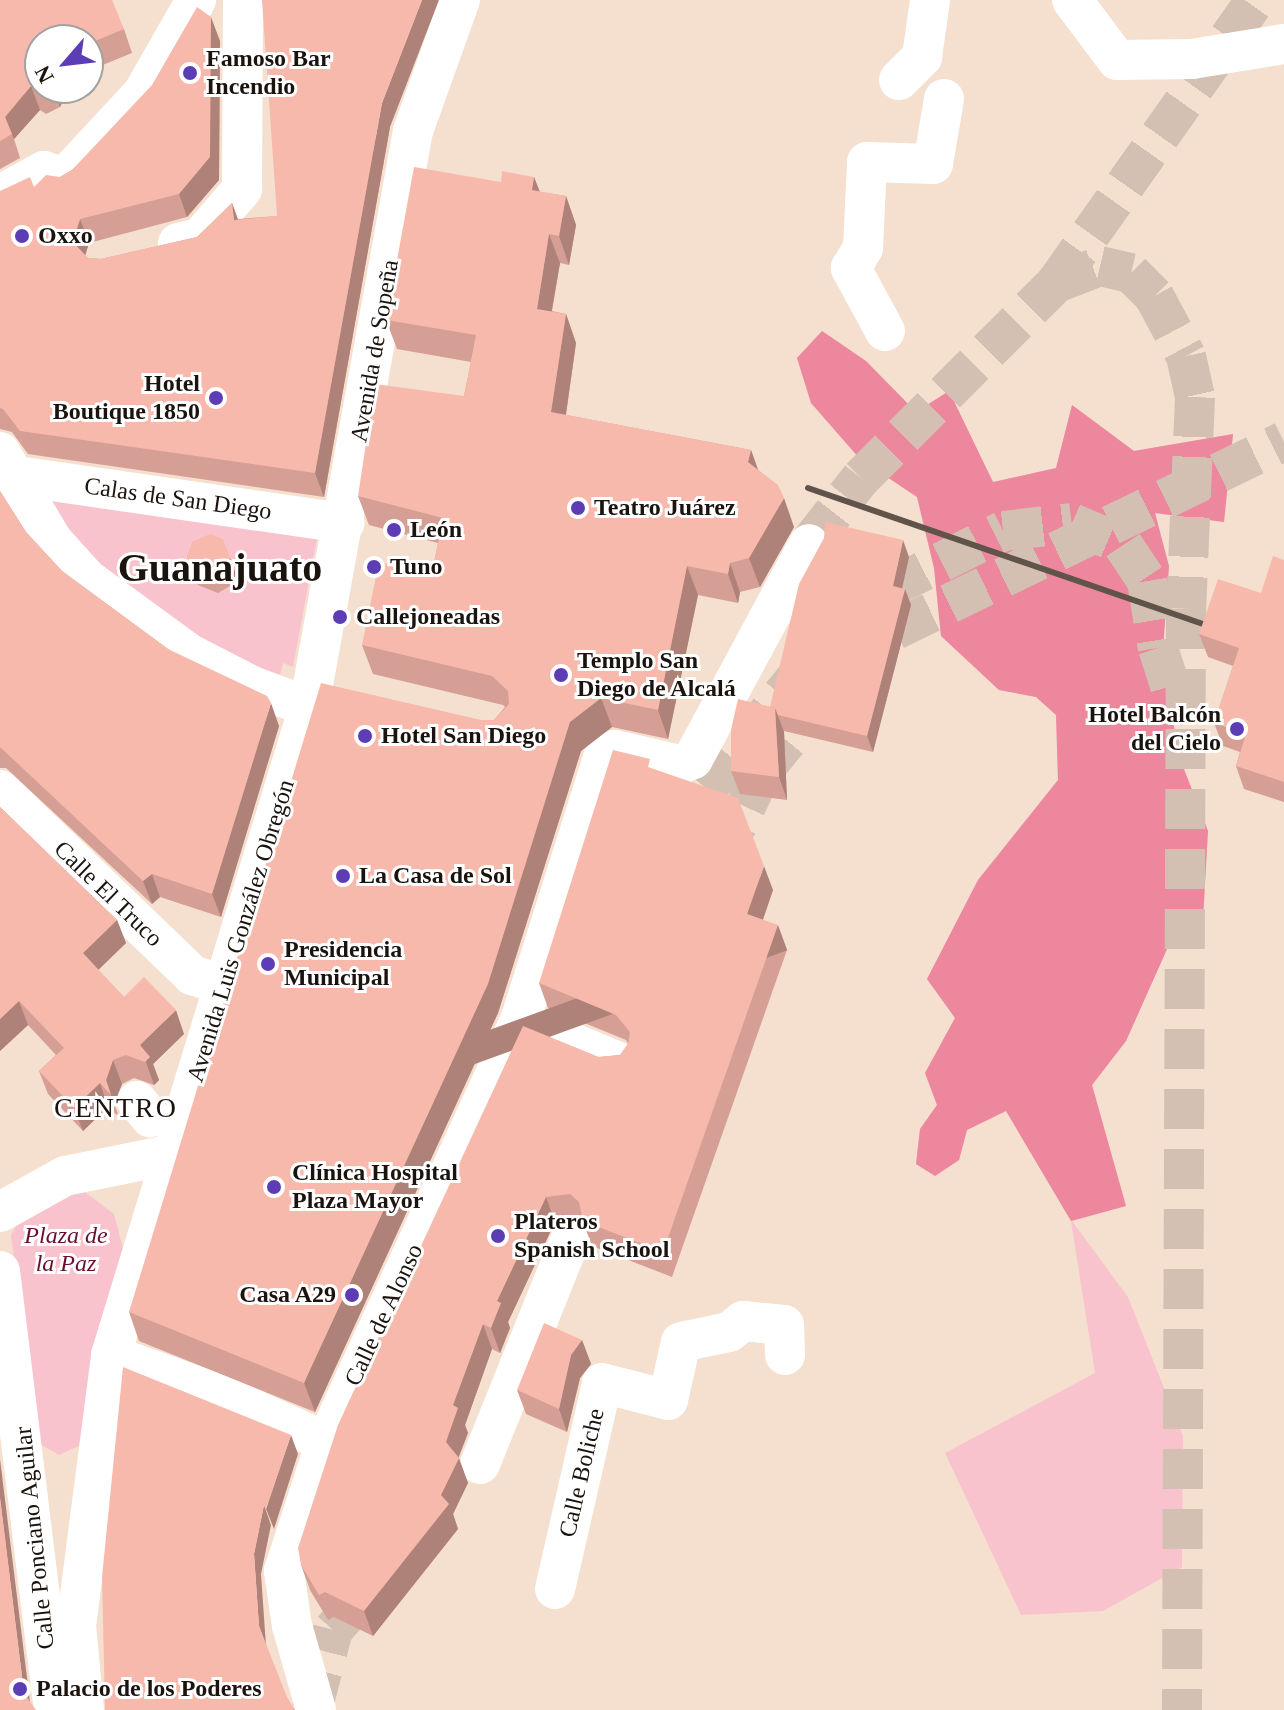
<!DOCTYPE html>
<meta charset="utf-8">
<style>
body{margin:0}
#map{position:relative;width:1284px;height:1710px;overflow:hidden;background:#f5dfcf;font-family:"Times New Roman",serif}
div>[style]{position:absolute}
.green>*{inset:0;background:#f9c3ce}
.forest>*{inset:0;background:#ec879e}
.minor-tunnel>*{height:40px;margin-top:-20px;transform-origin:0;background:repeating-linear-gradient(90deg,#d4c0b2 0 40px,transparent 0 60px)}
.minor>*{height:40px;margin:-20px;padding:0 20px;transform-origin:20px;border-radius:20px;background:#fff}
.rail>*{height:6px;margin:-3px;padding:0 3px;transform-origin:3px;border-radius:3px;background:#5f534a}
.wall>*{inset:0;background:#d59f95}
.shaded-wall>*{inset:0;background:#ae8279;transform-origin:0 0}
.building>*{inset:0;background:#f8b9ad}
.dots>*{width:22px;height:22px;translate:-50% -50%;box-sizing:border-box;border:4px solid #fff;border-radius:50%}
span{translate:-50% -50%;white-space:nowrap;text-align:center;line-height:1.15;-webkit-text-stroke:6px #fff;paint-order:stroke}
.poi-label{font-size:24px;color:#1b130e;font-weight:700}
.left{translate:0 -50%;text-align:left}
.right{translate:-100% -50%;text-align:right}
.street-label{font-size:24px;color:#1b130e}
.park-label{font-size:24px;color:#680e2f;font-style:italic}
.quarter-label{font-size:28px;color:#1b130e;letter-spacing:2px}
.town-label{font-size:40px;color:#1b130e;font-weight:700}
.north{position:absolute;left:24px;top:24px;width:80px;height:80px;box-sizing:border-box;background:#fff;border:2px solid #a4a19f;border-radius:50%;rotate:242deg;font-size:22px;font-weight:700;line-height:32px;text-align:center;color:#1b130e}
.north::after{content:'';display:block;margin:auto;width:28px;height:36px;background:#5c3db5;clip-path:polygon(50% 0,100% 100%,50% 72%,0 100%)}
</style>
<div id="map">
<div class="green">
<i style="clip-path:polygon(822px 331px,866px 361px,916px 412px,949px 391px,993px 482px,1056px 468px,1072px 405px,1134px 451px,1233px 434px,1224px 522px,1155px 513px,1169px 566px,1162px 663px,1180px 759px,1208px 831px,1203px 919px,1176px 929px,1126px 1041px,1092px 1085px,1126px 1206px,1072px 1221px,1128px 1297px,1183px 1436px,1182px 1567px,1103px 1611px,1021px 1615px,945px 1453px,1095px 1373px,1071px 1221px,1006px 1111px,967px 1130px,959px 1160px,935px 1176px,916px 1164px,920px 1129px,937px 1105px,925px 1073px,955px 1018px,927px 979px,978px 880px,1058px 780px,1056px 715px,1036px 697px,999px 690px,941px 636px,934px 568px,917px 497px,860px 459px,811px 403px,797px 358px)"></i>
<i style="clip-path:polygon(54px 492px,318px 533px,293px 667px,283px 663px,278px 683px,106px 584px,45px 506px)"></i>
<i style="clip-path:polygon(85px 1192px,114px 1214px,123px 1249px,79px 1446px,59px 1455px,40px 1444px,11px 1235px,30px 1202px)"></i>
</div>
<div class="forest">
<i style="clip-path:polygon(822px 331px,866px 361px,916px 412px,949px 391px,993px 482px,1056px 468px,1072px 405px,1134px 451px,1233px 434px,1224px 522px,1155px 513px,1169px 566px,1162px 663px,1180px 759px,1208px 831px,1203px 919px,1176px 929px,1126px 1041px,1092px 1085px,1126px 1206px,1071px 1221px,1006px 1111px,967px 1130px,959px 1160px,935px 1176px,916px 1164px,920px 1129px,937px 1105px,925px 1073px,955px 1018px,927px 979px,978px 880px,1058px 780px,1056px 715px,1036px 697px,999px 690px,941px 636px,934px 568px,917px 497px,860px 459px,811px 403px,797px 358px)"></i>
</div>
<div class="minor-tunnel">
<i style="left:1056px;top:283px;width:47px;rotate:-21.1deg"></i>
<i style="left:1100px;top:266px;width:32px;rotate:13deg"></i>
<i style="left:1131px;top:273px;width:33px;rotate:45deg"></i>
<i style="left:1154px;top:296px;width:68px;rotate:61.9deg"></i>
<i style="left:1186px;top:356px;width:42px;rotate:77.6deg"></i>
<i style="left:1195px;top:397px;width:212px;rotate:92.4deg"></i>
<i style="left:1186px;top:609px;width:1101px;rotate:90.21deg"></i>
<i style="left:809px;top:544px;width:84px;rotate:-51.8deg"></i>
<i style="left:861px;top:478px;width:276px;rotate:-45deg"></i>
<i style="left:1056px;top:283px;width:347px;rotate:-54.8deg"></i>
<i style="left:861px;top:611px;width:35px;rotate:-39deg"></i>
<i style="left:888px;top:589px;width:129px;rotate:-26.8deg"></i>
<i style="left:1003px;top:531px;width:69px;rotate:-6.6deg"></i>
<i style="left:1072px;top:523px;width:56px;rotate:23.3deg"></i>
<i style="left:1123px;top:545px;width:43px;rotate:56.3deg"></i>
<i style="left:1147px;top:581px;width:68px;rotate:80.7deg"></i>
<i style="left:1158px;top:648px;width:52px;rotate:72.3deg"></i>
<i style="left:662px;top:814px;width:51px;rotate:-29.1deg"></i>
<i style="left:707px;top:789px;width:160px;rotate:-51.3deg"></i>
<i style="left:720px;top:861px;width:98px;rotate:-64.7deg"></i>
<i style="left:762px;top:772px;width:133px;rotate:-50.8deg"></i>
<i style="left:846px;top:669px;width:63px;rotate:-38.5deg"></i>
<i style="left:895px;top:630px;width:432px;rotate:-25.9deg"></i>
<i style="left:312px;top:1710px;width:83px;rotate:-75.3deg"></i>
<i style="left:333px;top:1630px;width:65px;rotate:-48.7deg"></i>
</div>
<div class="minor">
<i style="left:1072px;top:0;width:75px;rotate:53.1deg"></i>
<i style="left:1117px;top:60px;width:75px;rotate:-0.8deg"></i>
<i style="left:1192px;top:59px;width:93px;rotate:-9.3deg"></i>
<i style="left:899px;top:80px;width:33px;rotate:-45deg"></i>
<i style="left:922px;top:57px;width:58px;rotate:-82deg"></i>
<i style="left:0;top:195px;width:50px;rotate:-28.6deg"></i>
<i style="left:44px;top:171px;width:21px;rotate:19deg"></i>
<i style="left:64px;top:178px;width:116px;rotate:-47.1deg"></i>
<i style="left:143px;top:93px;width:107px;rotate:-60.3deg"></i>
<i style="left:178px;top:243px;width:23px;rotate:-13deg"></i>
<i style="left:200px;top:238px;width:65px;rotate:-49.4deg"></i>
<i style="left:242px;top:189px;width:189px;rotate:-89.7deg"></i>
<i style="left:885px;top:331px;width:72px;rotate:-118.4deg"></i>
<i style="left:851px;top:268px;width:23px;rotate:-59deg"></i>
<i style="left:863px;top:248px;width:86px;rotate:-87.3deg"></i>
<i style="left:867px;top:162px;width:66px;rotate:1.7deg"></i>
<i style="left:933px;top:164px;width:66px;rotate:-80.4deg"></i>
<i style="left:0;top:452px;width:102px;rotate:59.4deg"></i>
<i style="left:52px;top:540px;width:52px;rotate:48.1deg"></i>
<i style="left:87px;top:579px;width:127px;rotate:36.1deg"></i>
<i style="left:190px;top:654px;width:70px;rotate:27.3deg"></i>
<i style="left:252px;top:686px;width:61px;rotate:20.2deg"></i>
<i style="left:10px;top:475px;width:338px;rotate:8.2deg"></i>
<i style="left:0;top:790px;width:267px;rotate:43.9deg"></i>
<i style="left:192px;top:975px;width:35px;rotate:18deg"></i>
<i style="left:520px;top:1021px;width:104px;rotate:22.6deg"></i>
<i style="left:137px;top:1101px;width:21px;rotate:51deg"></i>
<i style="left:0;top:1212px;width:74px;rotate:-29deg"></i>
<i style="left:65px;top:1176px;width:110px;rotate:-11.5deg"></i>
<i style="left:0;top:1271px;width:442px;rotate:83deg"></i>
<i style="left:111px;top:1355px;width:121px;rotate:19.8deg"></i>
<i style="left:225px;top:1396px;width:111px;rotate:24.5deg"></i>
<i style="left:480px;top:1464px;width:241px;rotate:-68.1deg"></i>
<i style="left:555px;top:1589px;width:211px;rotate:-77.1deg"></i>
<i style="left:602px;top:1383px;width:68px;rotate:14.4deg"></i>
<i style="left:668px;top:1400px;width:59px;rotate:-77.4deg"></i>
<i style="left:681px;top:1342px;width:49px;rotate:-11.8deg"></i>
<i style="left:729px;top:1332px;width:18px;rotate:-38deg"></i>
<i style="left:743px;top:1321px;width:41px;rotate:5.6deg"></i>
<i style="left:784px;top:1325px;width:30px;rotate:88deg"></i>
<i style="left:84px;top:1710px;width:84px;rotate:-95.4deg"></i>
<i style="left:76px;top:1626px;width:273px;rotate:-82.6deg"></i>
<i style="left:111px;top:1355px;width:678px;rotate:-73.01deg"></i>
<i style="left:309px;top:707px;width:585px;rotate:-79.77deg"></i>
<i style="left:413px;top:131px;width:139px;rotate:-70.3deg"></i>
<i style="left:316px;top:1710px;width:87px;rotate:-105.9deg"></i>
<i style="left:292px;top:1626px;width:56px;rotate:-98.3deg"></i>
<i style="left:284px;top:1571px;width:136px;rotate:-72deg"></i>
<i style="left:326px;top:1442px;width:464px;rotate:-65.3deg"></i>
<i style="left:520px;top:1021px;width:276px;rotate:-72.5deg"></i>
<i style="left:603px;top:758px;width:14px;rotate:-34deg"></i>
<i style="left:615px;top:750px;width:66px;rotate:13.2deg"></i>
<i style="left:679px;top:765px;width:15px;rotate:-23deg"></i>
<i style="left:693px;top:759px;width:244px;rotate:-61.7deg"></i>
</div>
<div class="rail">
<i style="left:808px;top:488px;width:430px;rotate:19deg"></i>
</div>
<div class="wall">
<i style="clip-path:polygon(0 0,124px 29px,132px 53px,88px 71px,88px 40px,40px 40px,40px 88px,69px 88px,60px 107px,46px 114px,40px 110px,14px 139px,20px 158px,0 169px)"></i>
<i style="clip-path:polygon(220px 41px,219px 180px,187px 217px,89px 243px,85px 255px,88px 258px,101px 259px,197px 237px,232px 203px,238px 219px,277px 216px,390px 127px,324px 497px,28px 454px,12px 432px,0 429px,0 191px,34px 187px,60px 177px,72px 170px)"></i>
<i style="clip-path:polygon(534px 177px,540px 192px,566px 196px,576px 225px,569px 265px,560px 263px,552px 311px,566px 314px,576px 343px,566px 415px,751px 450px,758px 469px,794px 527px,760px 587px,740px 592px,738px 603px,698px 595px,668px 739px,612px 727px,581px 751px,498px 1013px,315px 1412px,139px 1341px,129px 1312px,481px 720px,494px 720px,505px 707px,503px 705px,373px 674px,362px 645px,432px 573px,438px 543px,369px 525px,358px 496px,464px 396px,471px 362px,397px 349px,386px 320px,501px 182px)"></i>
<i style="clip-path:polygon(0 491px,26px 532px,62px 571px,168px 649px,279px 726px,221px 917px,160px 897px,152px 904px,6px 768px,0 768px)"></i>
<i style="clip-path:polygon(187px 556px,236px 574px,230px 586px,218px 593px,198px 585px)"></i>
<i style="clip-path:polygon(909px 557px,902px 588px,905px 589px,911px 605px,873px 752px,784px 731px,787px 800px,740px 794px,731px 771px,770px 707px)"></i>
<i style="clip-path:polygon(1284px 560px,1284px 802px,1244px 789px,1236px 766px,1240px 752px,1223px 746px,1214px 723px,1233px 666px,1208px 657px,1199px 634px,1261px 593px)"></i>
<i style="clip-path:polygon(653px 769px,773px 890px,763px 920px,787px 950px,672px 1277px,592px 1246px,583px 1222px,579px 1219px,555px 1222px,508px 1322px,510px 1328px,500px 1353px,492px 1349px,465px 1425px,468px 1433px,458px 1457px,468px 1483px,453px 1514px,458px 1529px,373px 1636px,334px 1617px,328px 1620px,310px 1590px,301px 1565px,599px 1057px,620px 1055px,628px 1044px,626px 1040px,548px 1008px,539px 983px)"></i>
<i style="clip-path:polygon(0 807px,117px 920px,126px 943px,98px 970px,124px 997px,184px 1034px,153px 1064px,159px 1080px,154px 1085px,134px 1078px,122px 1084px,114px 1104px,120px 1118px,108px 1107px,83px 1131px,48px 1094px,39px 1071px,56px 1055px,28px 1025px,0 1051px)"></i>
<i style="clip-path:polygon(582px 1340px,591px 1364px,580px 1378px,567px 1432px,526px 1414px,517px 1390px)"></i>
</div>
<div class="shaded-wall">
<i style="clip-path:polygon(422px 0,439px 0,390px 127px,324px 497px,315px 473px,382px 103px)"></i>
<i style="clip-path:polygon(211px 17px,220px 41px,219px 180px,187px 217px,179px 194px)"></i>
<i style="clip-path:polygon(31px 86px,40px 110px,14px 139px,5px 117px)"></i>
<i style="clip-path:polygon(53px 88px,69px 88px,60px 107px)"></i>
<i style="clip-path:polygon(534px 177px,545px 206px,532px 190px)"></i>
<i style="clip-path:polygon(566px 196px,576px 225px,569px 265px,559px 236px)"></i>
<i style="clip-path:polygon(232px 203px,240px 226px,234px 220px)"></i>
<i style="clip-path:polygon(80px 219px,89px 243px,82px 266px,73px 242px)"></i>
<i style="clip-path:polygon(549px 234px,560px 263px,547px 338px,537px 309px)"></i>
<i style="clip-path:polygon(566px 314px,576px 343px,562px 441px,551px 412px)"></i>
<i style="clip-path:polygon(751px 450px,761px 479px,748px 462px)"></i>
<i style="clip-path:polygon(784px 498px,794px 527px,760px 587px,749px 558px)"></i>
<i style="clip-path:polygon(903px 540px,909px 557px,899px 602px,893px 586px)"></i>
<i style="clip-path:polygon(230px 558px,236px 574px,230px 586px,224px 570px)"></i>
<i style="clip-path:polygon(730px 563px,740px 592px,738px 603px,728px 574px)"></i>
<i style="clip-path:polygon(687px 566px,698px 595px,668px 739px,658px 710px)"></i>
<i style="clip-path:polygon(905px 589px,911px 605px,873px 752px,867px 736px)"></i>
<i style="clip-path:polygon(601px 698px,612px 727px,581px 751px,498px 1013px,315px 1412px,304px 1383px,570px 722px)"></i>
<i style="clip-path:polygon(271px 703px,279px 726px,221px 917px,212px 894px)"></i>
<i style="clip-path:polygon(775px 708px,784px 732px,787px 800px,779px 777px)"></i>
<i style="clip-path:polygon(764px 866px,773px 890px,756px 939px,747px 914px)"></i>
<i style="clip-path:polygon(152px 874px,160px 897px,152px 904px,143px 881px)"></i>
<i style="clip-path:polygon(117px 920px,126px 943px,91px 977px,83px 953px)"></i>
<i style="left:778px;top:925px;width:27px;height:347px;rotate:70deg"></i>
<i style="clip-path:polygon(19px 1001px,28px 1025px,0 1051px,0 1019px)"></i>
<i style="clip-path:polygon(176px 1010px,184px 1034px,153px 1064px,159px 1080px,154px 1085px,140px 1045px)"></i>
<i style="clip-path:polygon(113px 1060px,122px 1084px,114px 1104px,106px 1080px)"></i>
<i style="clip-path:polygon(100px 1083px,108px 1107px,83px 1131px,74px 1108px)"></i>
<i style="clip-path:polygon(546px 1197px,555px 1222px,508px 1322px,510px 1328px,500px 1353px,491px 1328px,497px 1301px)"></i>
<i style="clip-path:polygon(483px 1324px,492px 1349px,465px 1425px,468px 1433px,455px 1467px,446px 1442px,453px 1405px)"></i>
<i style="clip-path:polygon(582px 1340px,591px 1364px,580px 1378px,567px 1432px,559px 1409px,571px 1355px)"></i>
<i style="clip-path:polygon(291px 1435px,298px 1454px,274px 1529px,266px 1509px)"></i>
<i style="clip-path:polygon(459px 1458px,468px 1483px,453px 1514px,458px 1529px,373px 1636px,364px 1611px,441px 1495px)"></i>
<i style="clip-path:polygon(0 1459px,31px 1710px,24px 1693px,0 1498px)"></i>
<i style="clip-path:polygon(264px 1505px,271px 1525px,261px 1574px,266px 1646px,259px 1626px,254px 1554px)"></i>
</div>
<div class="building">
<i style="clip-path:polygon(0 0,112px 0,124px 29px,88px 44px,88px 40px,40px 40px,40px 88px,43px 88px,38px 91px,31px 86px,5px 117px,12px 134px,0 141px)"></i>
<i style="clip-path:polygon(262px 0,422px 0,382px 103px,315px 473px,20px 431px,3px 409px,0 408px,0 191px,30px 177px,34px 187px,46px 175px,60px 177px,72px 170px,152px 85px,197px 7px,211px 17px,210px 157px,179px 194px,80px 219px,73px 242px,88px 258px,101px 259px,197px 237px,232px 203px,234px 220px,277px 216px)"></i>
<i style="clip-path:polygon(414px 167px,501px 182px,502px 171px,534px 177px,532px 190px,566px 196px,559px 236px,549px 234px,537px 309px,566px 314px,551px 412px,751px 450px,748px 462px,778px 485px,784px 498px,749px 558px,730px 563px,728px 574px,687px 566px,658px 710px,601px 698px,570px 722px,488px 984px,304px 1383px,129px 1312px,321px 683px,481px 720px,494px 720px,509px 704px,508px 691px,492px 676px,362px 645px,379px 562px,432px 573px,443px 518px,358px 496px,375px 384px,464px 396px,476px 335px,386px 320px)"></i>
<i style="clip-path:polygon(0 491px,26px 532px,62px 571px,168px 649px,267px 696px,271px 703px,212px 894px,152px 874px,143px 881px,0 747px)"></i>
<i style="clip-path:polygon(825px 522px,903px 540px,893px 586px,905px 589px,867px 736px,778px 715px,775px 708px,770px 707px,799px 584px,824px 538px)"></i>
<i style="clip-path:polygon(210px 534px,223px 539px,230px 558px,224px 570px,212px 577px,192px 569px,187px 556px,192px 542px)"></i>
<i style="clip-path:polygon(1273px 556px,1284px 560px,1284px 782px,1236px 766px,1246px 734px,1214px 723px,1239px 648px,1199px 634px,1218px 579px,1261px 593px)"></i>
<i style="clip-path:polygon(738px 699px,775px 708px,779px 777px,731px 771px,731px 730px)"></i>
<i style="clip-path:polygon(613px 750px,650px 759px,648px 767px,738px 798px,764px 866px,747px 914px,778px 925px,663px 1252px,583px 1221px,579px 1202px,570px 1194px,546px 1197px,497px 1301px,501px 1303px,491px 1328px,483px 1324px,453px 1405px,458px 1408px,446px 1442px,459px 1458px,441px 1495px,449px 1504px,364px 1611px,325px 1592px,319px 1595px,301px 1565px,298px 1548px,338px 1425px,523px 1026px,599px 1057px,620px 1055px,628px 1044px,630px 1032px,616px 1015px,539px 983px)"></i>
<i style="clip-path:polygon(0 807px,117px 920px,83px 953px,124px 997px,144px 977px,176px 1010px,140px 1045px,150px 1057px,145px 1062px,126px 1055px,113px 1060px,106px 1080px,111px 1095px,100px 1083px,74px 1108px,39px 1071px,64px 1048px,19px 1001px,0 1019px)"></i>
<i style="clip-path:polygon(544px 1323px,582px 1340px,571px 1355px,559px 1409px,517px 1390px)"></i>
<i style="clip-path:polygon(123px 1367px,291px 1435px,266px 1509px,264px 1505px,254px 1554px,259px 1626px,287px 1697px,295px 1710px,105px 1710px,102px 1577px)"></i>
<i style="clip-path:polygon(0 1498px,24px 1693px,36px 1710px,0 1710px)"></i>
</div>
<div class="dots">
<i style="left:190px;top:73px;background:#5c3db5"></i>
<i style="left:22px;top:236px;background:#5c3db5"></i>
<i style="left:216px;top:398px;background:#5c3db5"></i>
<i style="left:578px;top:508px;background:#5c3db5"></i>
<i style="left:394px;top:530px;background:#5c3db5"></i>
<i style="left:374px;top:567px;background:#5c3db5"></i>
<i style="left:340px;top:617px;background:#5c3db5"></i>
<i style="left:561px;top:675px;background:#5c3db5"></i>
<i style="left:1237px;top:729px;background:#5c3db5"></i>
<i style="left:365px;top:736px;background:#5c3db5"></i>
<i style="left:343px;top:876px;background:#5c3db5"></i>
<i style="left:268px;top:964px;background:#5c3db5"></i>
<i style="left:274px;top:1187px;background:#5c3db5"></i>
<i style="left:498px;top:1236px;background:#5c3db5"></i>
<i style="left:352px;top:1295px;background:#5c3db5"></i>
<i style="left:20px;top:1689px;background:#5c3db5"></i>
</div>
<div class="poi-label">
<span class="left" style="left:206px;top:73px">Famoso Bar<br>Incendio</span>
<span class="left" style="left:38px;top:236px">Oxxo</span>
<span class="right" style="left:200px;top:398px">Hotel<br>Boutique 1850</span>
<span class="left" style="left:594px;top:508px">Teatro Juárez</span>
<span class="left" style="left:410px;top:530px">León</span>
<span class="left" style="left:390px;top:567px">Tuno</span>
<span class="left" style="left:356px;top:617px">Callejoneadas</span>
<span class="left" style="left:577px;top:675px">Templo San<br>Diego de Alcalá</span>
<span class="right" style="left:1221px;top:729px">Hotel Balcón<br>del Cielo</span>
<span class="left" style="left:381px;top:736px">Hotel San Diego</span>
<span class="left" style="left:359px;top:876px">La Casa de Sol</span>
<span class="left" style="left:284px;top:964px">Presidencia<br>Municipal</span>
<span class="left" style="left:292px;top:1187px">Clínica Hospital<br>Plaza Mayor</span>
<span class="left" style="left:514px;top:1236px">Plateros<br>Spanish School</span>
<span class="right" style="left:336px;top:1295px">Casa A29</span>
<span class="left" style="left:36px;top:1689px">Palacio de los Poderes</span>
</div>
<div class="street-label">
<span style="left:375px;top:351px;rotate:-80deg">Avenida de Sopeña</span>
<span style="left:178px;top:499px;rotate:8deg">Calas de San Diego</span>
<span style="left:108px;top:894px;rotate:44deg">Calle El Truco</span>
<span style="left:241px;top:931px;rotate:-73deg">Avenida Luis González Obregón</span>
<span style="left:384px;top:1315px;rotate:-65deg">Calle de Alonso</span>
<span style="left:582px;top:1473px;rotate:-77deg">Calle Boliche</span>
<span style="left:35px;top:1538px;rotate:-96deg">Calle Ponciano Aguilar</span>
</div>
<div class="park-label">
<span style="left:66px;top:1250px">Plaza de<br>la Paz</span>
</div>
<div class="quarter-label">
<span style="left:116px;top:1108px">CENTRO</span>
</div>
<div class="town-label">
<span style="left:220px;top:568px">Guanajuato</span>
</div>
<div class="north">N</div>
</div>
